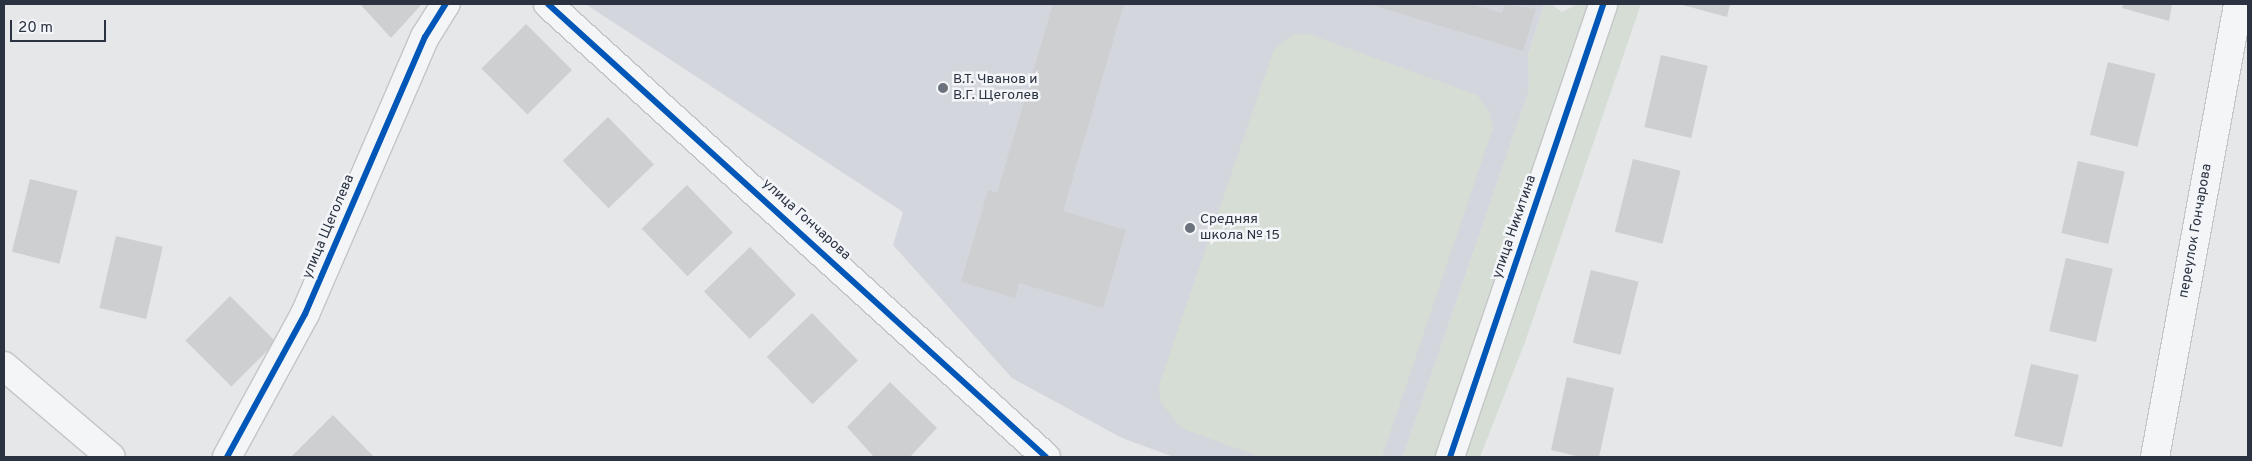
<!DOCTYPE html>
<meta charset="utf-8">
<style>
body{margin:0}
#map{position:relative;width:2252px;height:461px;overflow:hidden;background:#e5e7e9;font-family:Overpass,sans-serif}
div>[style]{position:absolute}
.built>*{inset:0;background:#d3d6dc}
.green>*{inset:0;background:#d5ddd5}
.building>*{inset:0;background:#cdcfd1;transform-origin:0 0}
.roads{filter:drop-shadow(1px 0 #c3c5c7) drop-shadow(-1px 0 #c3c5c7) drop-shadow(0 1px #c3c5c7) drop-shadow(0 -1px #c3c5c7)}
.street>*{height:28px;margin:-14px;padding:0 14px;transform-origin:14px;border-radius:14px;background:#f4f5f6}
.cycleway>*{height:6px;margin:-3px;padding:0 3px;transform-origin:3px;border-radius:3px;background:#0057b8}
.dots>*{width:14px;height:14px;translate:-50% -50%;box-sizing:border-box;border:2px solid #f3f5f8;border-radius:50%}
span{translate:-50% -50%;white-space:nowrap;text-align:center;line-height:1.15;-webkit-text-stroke:5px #f3f5f8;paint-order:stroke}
.poi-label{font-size:14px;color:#2b3342}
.left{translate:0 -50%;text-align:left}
.street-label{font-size:14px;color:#2b3342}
.frame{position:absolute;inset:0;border:5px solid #2b3342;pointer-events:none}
.scale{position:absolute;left:10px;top:20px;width:96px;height:22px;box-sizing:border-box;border:2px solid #2b3342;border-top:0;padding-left:6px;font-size:15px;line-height:18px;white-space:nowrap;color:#2b3342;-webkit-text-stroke:4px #f3f5f8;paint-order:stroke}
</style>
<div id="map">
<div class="built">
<i style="clip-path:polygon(1544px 4px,1528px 56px,1529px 90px,1403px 457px,1174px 457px,1122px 438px,1012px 378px,893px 245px,903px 212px,587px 5px)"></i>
</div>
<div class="green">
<i style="clip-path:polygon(1544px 4px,1551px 4px,1562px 12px,1578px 4px,1641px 4px,1525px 342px,1480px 457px,1403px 457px,1529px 90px,1528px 57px)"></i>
<i style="clip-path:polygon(1306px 33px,1477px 95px,1489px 112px,1493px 128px,1382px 457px,1260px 457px,1181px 428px,1160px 401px,1159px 385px,1274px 49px,1292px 35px)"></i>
</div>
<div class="building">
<i style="clip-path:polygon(360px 4px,422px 4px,391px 38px)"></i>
<i style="clip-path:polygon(1053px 4px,1124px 4px,1063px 211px,1126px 230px,1103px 308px,1019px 283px,1015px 298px,961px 282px,988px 190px,997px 193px)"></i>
<i style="clip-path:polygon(1369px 4px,1470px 4px,1502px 13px,1505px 4px,1536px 9px,1523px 51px)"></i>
<i style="clip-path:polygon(1679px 4px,1730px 4px,1727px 17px)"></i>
<i style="clip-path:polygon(2123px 4px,2172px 4px,2169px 21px,2122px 8px)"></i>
<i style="left:526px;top:24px;width:65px;height:63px;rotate:45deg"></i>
<i style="left:1661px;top:55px;width:48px;height:74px;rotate:13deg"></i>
<i style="left:2108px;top:62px;width:49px;height:75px;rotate:14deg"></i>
<i style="left:608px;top:117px;width:66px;height:63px;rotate:46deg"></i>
<i style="left:1633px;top:159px;width:49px;height:75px;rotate:14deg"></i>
<i style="left:2078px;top:161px;width:48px;height:74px;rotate:13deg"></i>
<i style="left:30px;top:179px;width:49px;height:75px;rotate:14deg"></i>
<i style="left:687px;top:185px;width:66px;height:63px;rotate:46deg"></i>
<i style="left:116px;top:236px;width:48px;height:74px;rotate:13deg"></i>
<i style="left:750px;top:247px;width:66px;height:64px;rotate:46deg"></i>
<i style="left:2066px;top:258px;width:48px;height:75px;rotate:13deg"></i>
<i style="left:1591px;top:270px;width:49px;height:75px;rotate:14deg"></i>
<i style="left:230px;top:296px;width:65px;height:63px;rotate:45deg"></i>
<i style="left:812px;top:313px;width:66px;height:63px;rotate:46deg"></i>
<i style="left:2031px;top:364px;width:49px;height:74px;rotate:13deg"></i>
<i style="clip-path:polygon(1567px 377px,1614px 388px,1599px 457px,1580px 457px,1551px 450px)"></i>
<i style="clip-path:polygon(890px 382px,937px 428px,910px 457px,874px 457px,847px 427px)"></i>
<i style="clip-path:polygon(333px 415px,374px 457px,291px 457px)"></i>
</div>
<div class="roads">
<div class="street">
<i style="left:548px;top:4px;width:673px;rotate:42.29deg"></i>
<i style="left:4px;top:366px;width:140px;rotate:40.4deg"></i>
<i style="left:227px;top:457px;width:163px;rotate:-61.4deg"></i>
<i style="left:305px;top:314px;width:302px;rotate:-66.6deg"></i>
<i style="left:425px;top:37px;width:39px;rotate:-58deg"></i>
<i style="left:1450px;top:457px;width:478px;rotate:-71.3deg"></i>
<i style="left:2155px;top:457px;width:461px;rotate:-79.6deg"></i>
</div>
</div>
<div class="cycleway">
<i style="left:548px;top:4px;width:673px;rotate:42.29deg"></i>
<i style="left:227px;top:457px;width:163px;rotate:-61.4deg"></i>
<i style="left:305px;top:314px;width:302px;rotate:-66.6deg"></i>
<i style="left:425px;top:37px;width:39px;rotate:-58deg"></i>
<i style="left:1450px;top:457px;width:478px;rotate:-71.3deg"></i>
</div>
<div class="dots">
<i style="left:943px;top:88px;background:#6c727c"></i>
<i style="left:1190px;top:228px;background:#6c727c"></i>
</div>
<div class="poi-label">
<span class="left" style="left:953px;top:88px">В.Т. Чванов и<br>В.Г. Щеголев</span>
<span class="left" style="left:1200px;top:228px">Средняя<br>школа № 15</span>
</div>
<div class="street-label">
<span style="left:806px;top:220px;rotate:42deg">улица Гончарова</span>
<span style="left:329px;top:227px;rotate:-67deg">улица Щеголева</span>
<span style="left:1515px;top:227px;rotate:-71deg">улица Никитина</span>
<span style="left:2196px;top:231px;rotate:-80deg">переулок Гончарова</span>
</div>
<div class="frame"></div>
<div class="scale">20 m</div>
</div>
